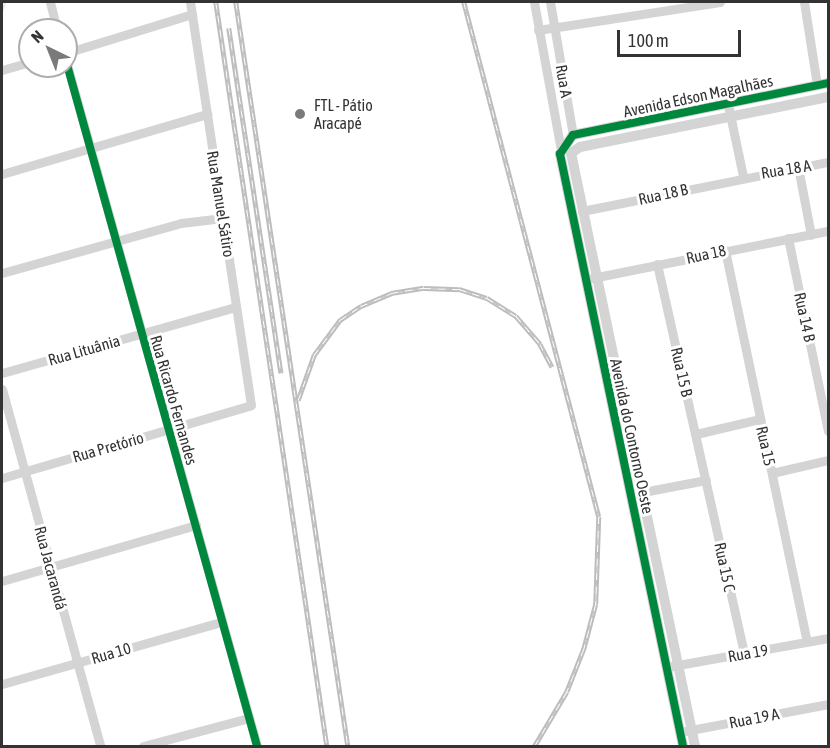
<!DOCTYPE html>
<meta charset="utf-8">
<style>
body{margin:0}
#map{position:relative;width:830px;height:748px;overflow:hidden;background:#fff;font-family:"Asap Condensed",sans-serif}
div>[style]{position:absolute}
.stream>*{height:2px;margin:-1px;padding:0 1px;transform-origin:1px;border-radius:1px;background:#dde9f0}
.minor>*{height:9px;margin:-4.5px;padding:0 4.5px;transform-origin:4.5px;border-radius:4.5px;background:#d4d4d4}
.tertiary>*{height:10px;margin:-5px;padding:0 5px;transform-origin:5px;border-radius:5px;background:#d4d4d4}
.rail>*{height:4.5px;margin-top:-2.25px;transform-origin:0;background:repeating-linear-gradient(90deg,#fff 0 7px,#bdbdbd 0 14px);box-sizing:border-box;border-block:2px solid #bdbdbd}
.cycleway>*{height:8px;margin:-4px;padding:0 4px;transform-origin:4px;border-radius:4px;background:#00873e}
.dots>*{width:16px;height:16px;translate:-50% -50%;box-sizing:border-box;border:3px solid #fff;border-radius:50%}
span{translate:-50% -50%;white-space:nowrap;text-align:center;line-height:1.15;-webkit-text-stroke:6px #fff;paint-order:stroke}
.street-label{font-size:16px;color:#333}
.poi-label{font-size:16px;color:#333}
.left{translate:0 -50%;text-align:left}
.frame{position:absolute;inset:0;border:3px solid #333;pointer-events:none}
.north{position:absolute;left:18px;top:18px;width:60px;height:60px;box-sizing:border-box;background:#fff;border:2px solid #adadad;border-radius:50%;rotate:317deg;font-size:16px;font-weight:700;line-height:24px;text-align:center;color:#333}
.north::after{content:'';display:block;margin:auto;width:21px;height:27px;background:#7a7a7a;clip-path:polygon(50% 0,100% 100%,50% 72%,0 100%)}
.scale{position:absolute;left:617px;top:30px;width:124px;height:27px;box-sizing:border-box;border:3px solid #333;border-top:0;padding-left:8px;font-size:18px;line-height:21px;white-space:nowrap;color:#333;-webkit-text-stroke:4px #fff;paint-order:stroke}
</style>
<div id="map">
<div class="stream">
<i style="left:2px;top:12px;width:10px;rotate:-73deg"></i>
</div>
<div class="minor">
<i style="left:50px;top:2px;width:29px;rotate:76deg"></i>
<i style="left:534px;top:2px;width:151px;rotate:79.7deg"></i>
<i style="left:550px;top:2px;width:135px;rotate:80.2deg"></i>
<i style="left:804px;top:2px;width:84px;rotate:81.1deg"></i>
<i style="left:538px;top:30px;width:184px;rotate:-8.7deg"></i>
<i style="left:66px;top:53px;width:132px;rotate:-17.2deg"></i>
<i style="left:66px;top:61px;width:711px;rotate:74.42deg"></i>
<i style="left:2px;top:70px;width:29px;rotate:-16deg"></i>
<i style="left:728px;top:105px;width:73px;rotate:78.1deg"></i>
<i style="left:798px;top:167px;width:69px;rotate:79.2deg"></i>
<i style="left:2px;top:174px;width:214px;rotate:-16.3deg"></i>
<i style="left:582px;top:211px;width:251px;rotate:-11.3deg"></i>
<i style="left:788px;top:238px;width:197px;rotate:78.3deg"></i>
<i style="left:725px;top:250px;width:400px;rotate:78.2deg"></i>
<i style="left:657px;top:264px;width:400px;rotate:77.4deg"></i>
<i style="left:2px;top:273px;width:186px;rotate:-15.6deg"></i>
<i style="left:181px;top:223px;width:42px;rotate:-6.8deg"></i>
<i style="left:592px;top:278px;width:241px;rotate:-11.3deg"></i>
<i style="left:2px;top:373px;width:243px;rotate:-15.8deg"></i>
<i style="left:2px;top:389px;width:370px;rotate:74.6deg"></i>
<i style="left:696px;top:434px;width:66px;rotate:-13.2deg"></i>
<i style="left:772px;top:473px;width:57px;rotate:-13.1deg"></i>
<i style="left:2px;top:478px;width:259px;rotate:-16.3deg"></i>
<i style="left:251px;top:405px;width:408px;rotate:-98.6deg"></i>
<i style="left:643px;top:492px;width:64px;rotate:-10.8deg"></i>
<i style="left:2px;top:581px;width:202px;rotate:-16.1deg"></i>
<i style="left:667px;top:667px;width:164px;rotate:-10.2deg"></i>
<i style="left:2px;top:684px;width:228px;rotate:-15.8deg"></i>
<i style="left:680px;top:732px;width:151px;rotate:-10.7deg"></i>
<i style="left:143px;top:746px;width:110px;rotate:-14.8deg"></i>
</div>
<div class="tertiary">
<i style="left:683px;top:746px;width:605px;rotate:-101.74deg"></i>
<i style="left:560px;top:154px;width:23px;rotate:-56deg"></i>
<i style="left:573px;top:135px;width:260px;rotate:-11.5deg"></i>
<i style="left:695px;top:746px;width:606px;rotate:-101.81deg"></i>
<i style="left:571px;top:153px;width:11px;rotate:-34deg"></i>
<i style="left:580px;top:147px;width:253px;rotate:-11.4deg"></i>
</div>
<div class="rail">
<i style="left:216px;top:2px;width:752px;rotate:81.51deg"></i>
<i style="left:236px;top:2px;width:752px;rotate:81.44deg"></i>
<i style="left:464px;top:2px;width:532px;rotate:75.31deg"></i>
<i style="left:599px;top:517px;width:87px;rotate:92deg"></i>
<i style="left:596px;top:604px;width:47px;rotate:104.9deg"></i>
<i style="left:584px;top:649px;width:46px;rotate:111.6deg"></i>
<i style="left:567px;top:692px;width:63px;rotate:120.7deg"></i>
<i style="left:229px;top:28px;width:349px;rotate:81.4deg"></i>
<i style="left:298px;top:400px;width:48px;rotate:-70.4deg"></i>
<i style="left:314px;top:355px;width:44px;rotate:-53.4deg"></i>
<i style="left:340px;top:320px;width:25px;rotate:-34deg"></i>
<i style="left:361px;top:306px;width:33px;rotate:-23deg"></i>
<i style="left:391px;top:293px;width:33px;rotate:-9deg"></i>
<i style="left:424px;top:288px;width:35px;rotate:2deg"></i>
<i style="left:459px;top:289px;width:29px;rotate:18deg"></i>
<i style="left:487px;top:298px;width:34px;rotate:32deg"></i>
<i style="left:516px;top:316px;width:37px;rotate:49deg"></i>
<i style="left:540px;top:344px;width:26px;rotate:62deg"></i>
</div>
<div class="cycleway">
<i style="left:66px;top:61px;width:711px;rotate:74.42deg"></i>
<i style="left:683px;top:746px;width:605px;rotate:-101.74deg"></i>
<i style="left:560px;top:154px;width:23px;rotate:-56deg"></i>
<i style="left:573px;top:135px;width:260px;rotate:-11.5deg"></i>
</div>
<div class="dots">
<i style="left:300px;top:114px;background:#7a7a7a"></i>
</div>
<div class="street-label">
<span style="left:564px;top:81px;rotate:80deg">Rua A</span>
<span style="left:698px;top:96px;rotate:-12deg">Avenida Edson Magalhães</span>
<span style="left:786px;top:169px;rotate:-9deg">Rua 18 A</span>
<span style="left:663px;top:194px;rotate:-12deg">Rua 18 B</span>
<span style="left:221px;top:204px;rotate:81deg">Rua Manuel Sátiro</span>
<span style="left:706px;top:254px;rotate:-12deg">Rua 18</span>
<span style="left:805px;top:317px;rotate:78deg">Rua 14 B</span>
<span style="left:84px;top:350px;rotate:-16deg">Rua Lituânia</span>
<span style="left:682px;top:372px;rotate:77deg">Rua 15 B</span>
<span style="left:174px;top:400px;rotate:74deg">Rua Ricardo Fernandes</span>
<span style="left:632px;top:436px;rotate:78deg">Avenida do Contorno Oeste</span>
<span style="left:766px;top:446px;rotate:78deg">Rua 15</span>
<span style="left:108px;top:447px;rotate:-16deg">Rua Pretório</span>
<span style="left:725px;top:567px;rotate:78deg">Rua 15 C</span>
<span style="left:51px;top:568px;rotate:75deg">Rua Jacarandá</span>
<span style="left:111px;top:653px;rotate:-16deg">Rua 10</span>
<span style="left:748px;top:653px;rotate:-10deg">Rua 19</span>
<span style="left:754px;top:718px;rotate:-11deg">Rua 19 A</span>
</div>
<div class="poi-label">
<span class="left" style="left:314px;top:114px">FTL - Pátio<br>Aracapé</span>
</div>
<div class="frame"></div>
<div class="north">N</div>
<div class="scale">100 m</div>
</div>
